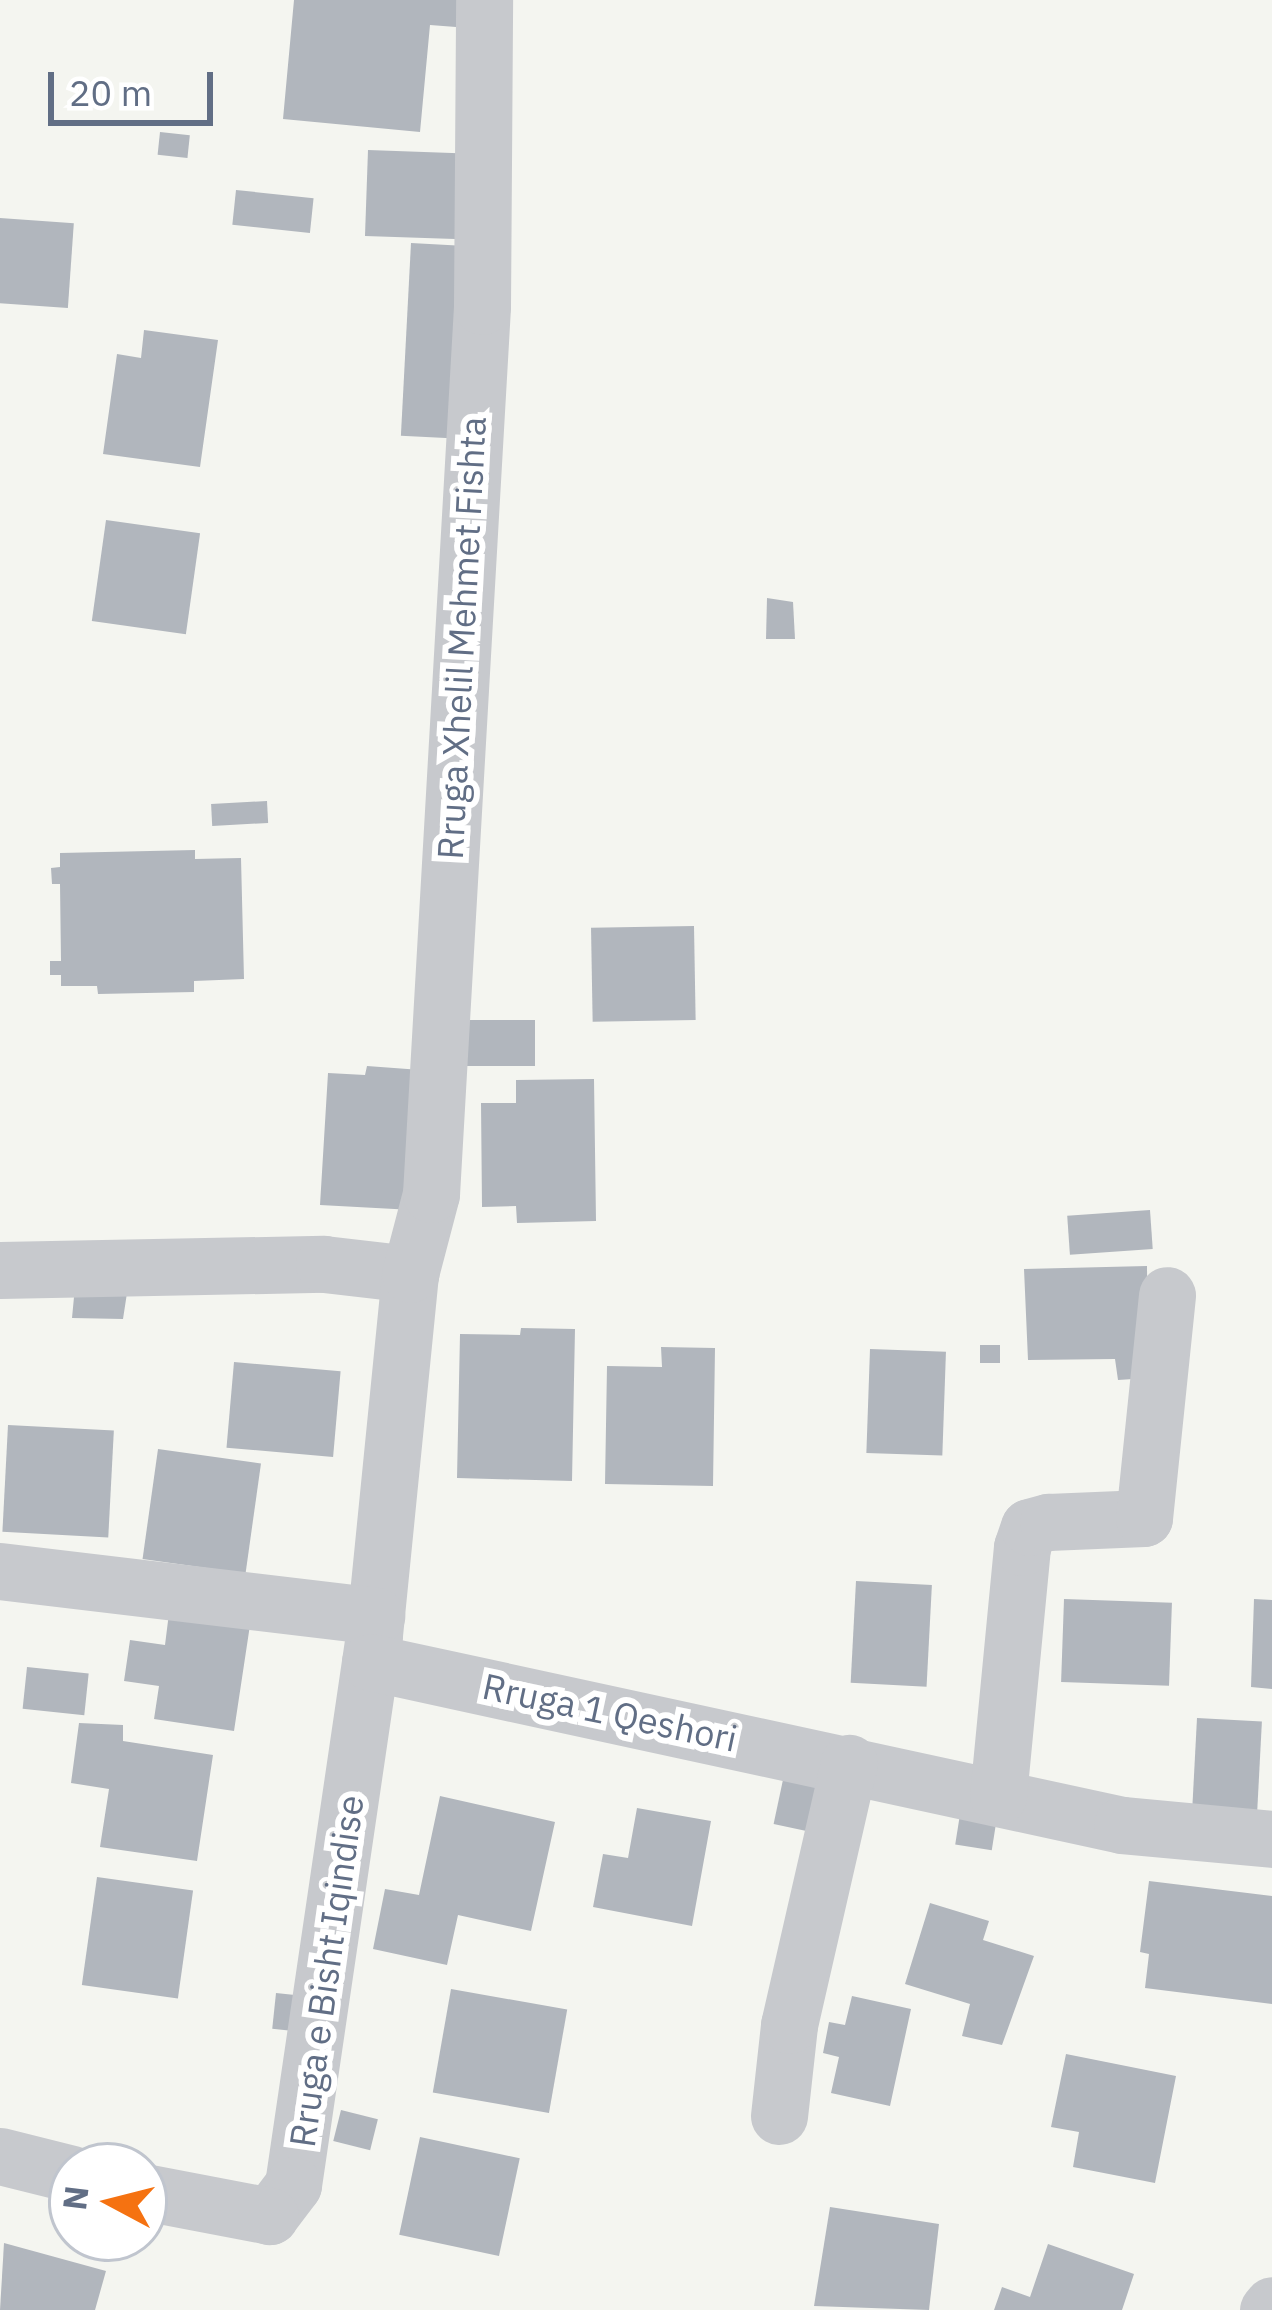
<!DOCTYPE html>
<style>
body{margin:0}
#map{position:relative;width:1272px;height:2310px;overflow:hidden;background:#f4f5f0;font-family:"IBM Plex Sans",sans-serif}
div>[style]{position:absolute}
.building>*{inset:0;background:#b1b6bd;transform-origin:0 0}
.minor>*{height:57px;margin:-28.5px;padding:0 28.5px;transform-origin:28.5px;border-radius:28.5px;background:#c7c9cd}
span{translate:-50% -50%;white-space:nowrap;text-align:center;line-height:1.15;-webkit-text-stroke:12px #fff;paint-order:stroke}
.street-label{font-size:36px;color:#616e85}
.north{position:absolute;left:48px;top:2142px;width:120px;height:120px;box-sizing:border-box;background:#fff;border:3px solid #c0c5ce;border-radius:50%;rotate:277deg;font-size:33px;font-weight:700;line-height:48px;text-align:center;color:#616e85}
.north::after{content:'';display:block;margin:auto;width:42px;height:54px;background:#f57211;clip-path:polygon(50% 0,100% 100%,50% 72%,0 100%)}
.scale{position:absolute;left:48px;top:72px;width:165px;height:54px;box-sizing:border-box;border:6px solid #616e85;border-top:0;padding-left:15px;font-size:36px;line-height:42px;white-space:nowrap;color:#616e85;-webkit-text-stroke:9px #fff;paint-order:stroke}
</style>
<div id="map">
<div class="building">
<i style="clip-path:polygon(294px 0,468px 0,469px 28px,430px 25px,420px 132px,283px 119px)"></i>
<i style="left:160px;top:132px;width:30px;height:23px;rotate:6deg"></i>
<i style="left:368px;top:150px;width:105px;height:86px;rotate:2deg"></i>
<i style="left:236px;top:190px;width:78px;height:35px;rotate:6deg"></i>
<i style="left:0;top:218px;width:74px;height:85px;rotate:4deg"></i>
<i style="left:411px;top:243px;width:55px;height:193px;rotate:3deg"></i>
<i style="clip-path:polygon(144px 330px,218px 340px,200px 467px,103px 454px,117px 354px,141px 358px)"></i>
<i style="left:106px;top:520px;width:95px;height:102px;rotate:8deg"></i>
<i style="clip-path:polygon(767px 598px,793px 602px,795px 639px,766px 639px)"></i>
<i style="left:267px;top:801px;width:22px;height:56px;rotate:87deg"></i>
<i style="clip-path:polygon(195px 850px,195px 859px,241px 858px,244px 979px,194px 981px,194px 992px,98px 994px,97px 986px,61px 986px,61px 975px,50px 975px,50px 961px,61px 961px,60px 884px,52px 884px,51px 868px,60px 867px,60px 853px)"></i>
<i style="left:694px;top:926px;width:94px;height:103px;rotate:89deg"></i>
<i style="left:452px;top:1020px;width:83px;height:46px"></i>
<i style="clip-path:polygon(367px 1066px,421px 1070px,413px 1210px,320px 1205px,328px 1073px,365px 1075px)"></i>
<i style="clip-path:polygon(594px 1079px,596px 1221px,517px 1223px,516px 1206px,482px 1207px,481px 1103px,516px 1103px,516px 1080px)"></i>
<i style="left:1150px;top:1210px;width:39px;height:83px;rotate:86deg"></i>
<i style="clip-path:polygon(1147px 1266px,1148px 1378px,1118px 1380px,1115px 1359px,1028px 1360px,1024px 1269px)"></i>
<i style="clip-path:polygon(129px 1280px,123px 1319px,72px 1318px,74px 1297px,41px 1296px)"></i>
<i style="clip-path:polygon(521px 1328px,575px 1329px,572px 1481px,457px 1478px,460px 1334px,520px 1335px)"></i>
<i style="left:980px;top:1345px;width:20px;height:18px"></i>
<i style="clip-path:polygon(661px 1347px,715px 1348px,713px 1486px,605px 1484px,607px 1366px,662px 1367px)"></i>
<i style="left:870px;top:1349px;width:76px;height:104px;rotate:2deg"></i>
<i style="left:234px;top:1362px;width:107px;height:86px;rotate:5deg"></i>
<i style="left:8px;top:1425px;width:106px;height:107px;rotate:3deg"></i>
<i style="left:158px;top:1449px;width:104px;height:111px;rotate:8deg"></i>
<i style="left:856px;top:1581px;width:76px;height:102px;rotate:3deg"></i>
<i style="left:1064px;top:1599px;width:108px;height:83px;rotate:2deg"></i>
<i style="clip-path:polygon(1254px 1599px,1272px 1600px,1272px 1689px,1251px 1687px)"></i>
<i style="clip-path:polygon(169px 1613px,250px 1625px,234px 1731px,154px 1719px,159px 1686px,124px 1681px,130px 1640px,165px 1645px)"></i>
<i style="left:27px;top:1667px;width:62px;height:42px;rotate:6deg"></i>
<i style="left:1197px;top:1718px;width:65px;height:103px;rotate:3deg"></i>
<i style="clip-path:polygon(79px 1723px,123px 1725px,123px 1741px,213px 1755px,197px 1861px,100px 1847px,109px 1789px,71px 1783px)"></i>
<i style="left:784px;top:1775px;width:54px;height:50px;rotate:12deg"></i>
<i style="clip-path:polygon(440px 1796px,555px 1822px,531px 1931px,458px 1915px,447px 1965px,373px 1949px,385px 1889px,419px 1895px)"></i>
<i style="clip-path:polygon(637px 1808px,711px 1821px,692px 1926px,593px 1907px,603px 1854px,628px 1858px)"></i>
<i style="left:961px;top:1808px;width:37px;height:37px;rotate:9deg"></i>
<i style="left:97px;top:1877px;width:97px;height:109px;rotate:8deg"></i>
<i style="clip-path:polygon(1149px 1881px,1272px 1896px,1272px 2004px,1145px 1988px,1149px 1954px,1140px 1952px)"></i>
<i style="clip-path:polygon(930px 1903px,989px 1921px,983px 1940px,1034px 1956px,1002px 2045px,962px 2036px,970px 2004px,905px 1984px)"></i>
<i style="left:451px;top:1989px;width:118px;height:105px;rotate:10deg"></i>
<i style="left:276px;top:1993px;width:45px;height:36px;rotate:6deg"></i>
<i style="clip-path:polygon(852px 1996px,911px 2009px,890px 2106px,831px 2093px,839px 2057px,823px 2053px,829px 2022px,845px 2025px)"></i>
<i style="clip-path:polygon(1066px 2054px,1176px 2076px,1155px 2183px,1073px 2167px,1079px 2132px,1051px 2127px)"></i>
<i style="left:341px;top:2110px;width:38px;height:32px;rotate:14deg"></i>
<i style="left:420px;top:2137px;width:102px;height:100px;rotate:12deg"></i>
<i style="clip-path:polygon(830px 2207px,939px 2224px,929px 2310px,814px 2306px)"></i>
<i style="clip-path:polygon(4px 2243px,106px 2271px,95px 2310px,0 2310px)"></i>
<i style="clip-path:polygon(1048px 2244px,1134px 2274px,1122px 2310px,994px 2310px,1002px 2287px,1030px 2297px)"></i>
</div>
<div class="minor">
<i style="left:0;top:1270px;width:324px;rotate:-1.1deg"></i>
<i style="left:324px;top:1264px;width:87px;rotate:6.6deg"></i>
<i style="left:410px;top:1274px;width:363px;rotate:95.7deg"></i>
<i style="left:374px;top:1635px;width:556px;rotate:98.38deg"></i>
<i style="left:293px;top:2185px;width:39px;rotate:127deg"></i>
<i style="left:270px;top:2216px;width:128px;rotate:-169.2deg"></i>
<i style="left:410px;top:1274px;width:83px;rotate:-75.3deg"></i>
<i style="left:431px;top:1194px;width:889px;rotate:-86.71deg"></i>
<i style="left:482px;top:306px;width:306px;rotate:-89.6deg"></i>
<i style="left:0;top:1571px;width:379px;rotate:6.8deg"></i>
<i style="left:370px;top:1662px;width:769px;rotate:12.23deg"></i>
<i style="left:1122px;top:1825px;width:151px;rotate:5.3deg"></i>
<i style="left:998px;top:1796px;width:250px;rotate:-84.5deg"></i>
<i style="left:1022px;top:1547px;width:21px;rotate:-71deg"></i>
<i style="left:1029px;top:1527px;width:20px;rotate:-15deg"></i>
<i style="left:1048px;top:1522px;width:96px;rotate:-2.4deg"></i>
<i style="left:1144px;top:1518px;width:224px;rotate:-84.1deg"></i>
<i style="left:779px;top:2116px;width:92px;rotate:-83.7deg"></i>
<i style="left:789px;top:2025px;width:269px;rotate:-77.1deg"></i>
<i style="left:0;top:2156px;width:74px;rotate:14deg"></i>
<i style="left:1268px;top:2310px;width:6px;rotate:-51deg"></i>
</div>
<div class="street-label">
<span style="left:461px;top:638px;rotate:-87deg">Rruga Xhelil Mehmet Fishta</span>
<span style="left:610px;top:1712px;rotate:12deg">Rruga 1 Qeshori</span>
<span style="left:326px;top:1971px;rotate:-82deg">Rruga e Bisht Iqindise</span>
</div>
<div class="north">N</div>
<div class="scale">20 m</div>
</div>
